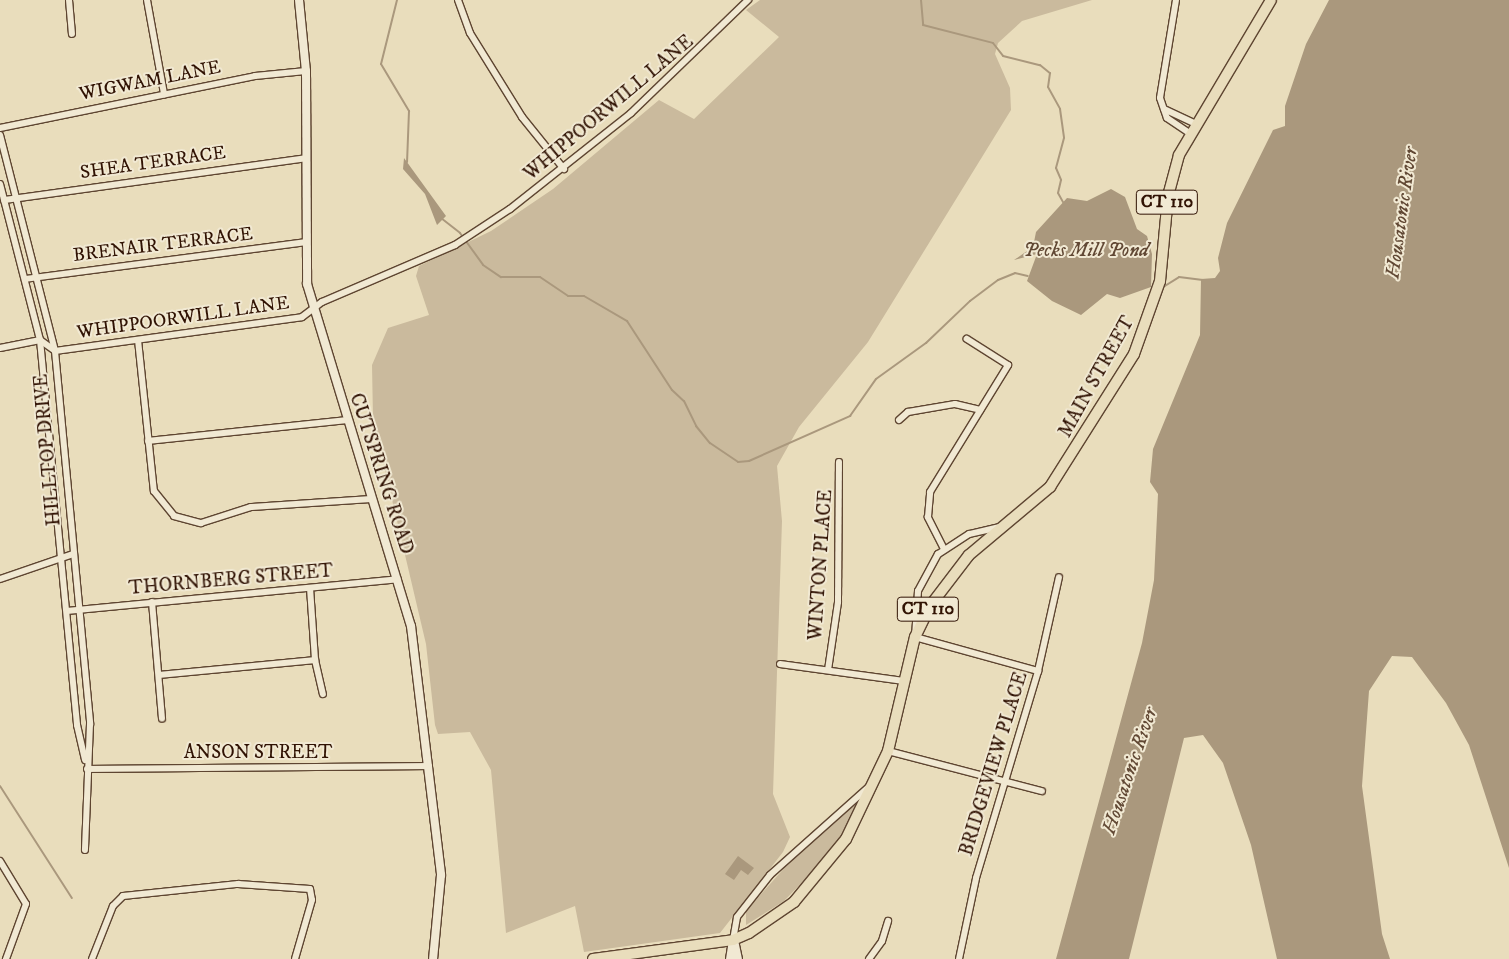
<!DOCTYPE html>
<style>
body{margin:0}
#map{position:relative;width:1509px;height:959px;overflow:hidden;background:#e9ddbc;font-family:"IM FELL DW Pica",serif}
div>[style]{position:absolute}
.green>*{inset:0;background:#caba9d}
.water>*{inset:0;background:#aa987d}
.stream>*{height:2px;margin:-1px;padding:0 1px;transform-origin:1px;border-radius:1px;background:#aa987d}
.roads{filter:drop-shadow(1px 0 #5e4531) drop-shadow(-1px 0 #5e4531) drop-shadow(0 1px #5e4531) drop-shadow(0 -1px #5e4531)}
.minor>*{height:6px;margin:-3px;padding:0 3px;transform-origin:3px;border-radius:3px;background:#f1e9d3}
.tertiary>*{height:8px;margin:-4px;padding:0 4px;transform-origin:4px;border-radius:4px;background:#f1e9d3}
.secondary>*{height:9px;margin:-4.5px;padding:0 4.5px;transform-origin:4.5px;border-radius:4.5px;background:#f1e9d3}
.primary>*{height:10px;margin:-5px;padding:0 5px;transform-origin:5px;border-radius:5px;background:#e9ddbc}
span{translate:-50% -50%;white-space:nowrap;text-align:center;line-height:1.15;-webkit-text-stroke:4px #f1e9d3;paint-order:stroke}
.shield-label span{padding:1px 4px;background:#f1e9d3;border:1px solid;border-radius:4px;-webkit-text-stroke-width:0}
.shield-label{font-size:18px;color:#301203;font-weight:700}
.street-label{font-size:19px;color:#301203}
.water-label{font-size:20px;color:#614834;font-style:italic}
</style>
<div id="map">
<div class="green">
<i style="clip-path:polygon(760px 0,1092px 0,1022px 21px,998px 43px,995px 54px,1010px 88px,1011px 110px,868px 342px,799px 427px,777px 466px,782px 521px,773px 794px,790px 837px,783px 852px,720px 933px,584px 952px,575px 906px,506px 933px,491px 770px,470px 732px,438px 734px,435px 725px,426px 644px,373px 419px,372px 365px,388px 328px,429px 315px,416px 276px,419px 266px,491px 231px,553px 189px,659px 100px,694px 119px,779px 37px,746px 10px)"></i>
<i style="clip-path:polygon(860px 799px,844px 832px,819px 865px,784px 901px,746px 925px,746px 911px,805px 845px)"></i>
</div>
<div class="water">
<i style="clip-path:polygon(1329px 0,1509px 0,1509px 868px,1469px 745px,1446px 703px,1412px 657px,1392px 656px,1369px 691px,1362px 786px,1382px 934px,1390px 959px,1277px 959px,1251px 845px,1223px 763px,1203px 735px,1184px 738px,1129px 959px,1056px 959px,1142px 643px,1154px 580px,1158px 494px,1150px 482px,1153px 449px,1200px 335px,1201px 279px,1215px 278px,1220px 271px,1218px 258px,1227px 223px,1273px 130px,1285px 126px,1285px 106px,1306px 44px)"></i>
<i style="clip-path:polygon(404px 158px,446px 216px,437px 225px,425px 194px,403px 169px)"></i>
<i style="clip-path:polygon(1111px 189px,1125px 197px,1137px 229px,1147px 236px,1152px 254px,1151px 287px,1120px 298px,1107px 294px,1081px 315px,1052px 301px,1027px 281px,1037px 254px,1014px 260px,1033px 247px,1036px 232px,1067px 198px,1087px 201px)"></i>
<i style="clip-path:polygon(738px 856px,754px 868px,748px 875px,741px 870px,734px 880px,725px 874px)"></i>
</div>
<div class="stream">
<i style="left:397px;top:0;width:66px;rotate:104deg"></i>
<i style="left:381px;top:64px;width:55px;rotate:59.2deg"></i>
<i style="left:409px;top:111px;width:51px;rotate:92.2deg"></i>
<i style="left:921px;top:0;width:25px;rotate:85deg"></i>
<i style="left:923px;top:25px;width:72px;rotate:14.4deg"></i>
<i style="left:993px;top:43px;width:16px;rotate:52deg"></i>
<i style="left:1003px;top:56px;width:38px;rotate:14deg"></i>
<i style="left:1040px;top:65px;width:13px;rotate:39deg"></i>
<i style="left:1050px;top:73px;width:14px;rotate:98deg"></i>
<i style="left:1048px;top:87px;width:25px;rotate:61deg"></i>
<i style="left:1060px;top:109px;width:29px;rotate:82deg"></i>
<i style="left:1064px;top:138px;width:31px;rotate:105deg"></i>
<i style="left:1056px;top:168px;width:13px;rotate:67deg"></i>
<i style="left:1061px;top:180px;width:13px;rotate:103deg"></i>
<i style="left:1058px;top:193px;width:13px;rotate:61deg"></i>
<i style="left:441px;top:218px;width:24px;rotate:38deg"></i>
<i style="left:460px;top:233px;width:39px;rotate:54deg"></i>
<i style="left:483px;top:265px;width:22px;rotate:34deg"></i>
<i style="left:501px;top:277px;width:39px"></i>
<i style="left:540px;top:277px;width:34px;rotate:34deg"></i>
<i style="left:568px;top:296px;width:16px"></i>
<i style="left:584px;top:296px;width:50px;rotate:30.2deg"></i>
<i style="left:627px;top:321px;width:82px;rotate:56.9deg"></i>
<i style="left:672px;top:390px;width:16px;rotate:43deg"></i>
<i style="left:684px;top:401px;width:28px;rotate:64deg"></i>
<i style="left:696px;top:426px;width:22px;rotate:51deg"></i>
<i style="left:710px;top:443px;width:34px;rotate:34deg"></i>
<i style="left:738px;top:462px;width:11px;rotate:-5deg"></i>
<i style="left:749px;top:461px;width:111px;rotate:-24deg"></i>
<i style="left:850px;top:416px;width:45px;rotate:-54.9deg"></i>
<i style="left:876px;top:379px;width:62px;rotate:-35.8deg"></i>
<i style="left:926px;top:343px;width:61px;rotate:-43.7deg"></i>
<i style="left:970px;top:301px;width:35px;rotate:-37deg"></i>
<i style="left:998px;top:280px;width:18px;rotate:-22deg"></i>
<i style="left:1015px;top:273px;width:13px;rotate:13deg"></i>
<i style="left:1160px;top:289px;width:22px;rotate:-32deg"></i>
<i style="left:1179px;top:277px;width:24px;rotate:7deg"></i>
<i style="left:0;top:786px;width:133px;rotate:57.3deg"></i>
</div>
<div class="roads">
<div class="minor">
<i style="left:69px;top:0;width:34px;rotate:85deg"></i>
<i style="left:147px;top:0;width:96px;rotate:79.7deg"></i>
<i style="left:458px;top:0;width:35px;rotate:70deg"></i>
<i style="left:470px;top:33px;width:99px;rotate:58.2deg"></i>
<i style="left:522px;top:117px;width:67px;rotate:51.1deg"></i>
<i style="left:1176px;top:0;width:99px;rotate:99.3deg"></i>
<i style="left:1160px;top:98px;width:21px;rotate:71deg"></i>
<i style="left:1167px;top:118px;width:27px;rotate:34deg"></i>
<i style="left:1164px;top:109px;width:33px;rotate:25deg"></i>
<i style="left:0;top:128px;width:260px;rotate:-11.5deg"></i>
<i style="left:255px;top:76px;width:51px;rotate:-5.6deg"></i>
<i style="left:0;top:135px;width:223px;rotate:75.7deg"></i>
<i style="left:55px;top:351px;width:375px;rotate:84.6deg"></i>
<i style="left:90px;top:724px;width:126px;rotate:92.3deg"></i>
<i style="left:0;top:184px;width:161px;rotate:75.6deg"></i>
<i style="left:40px;top:340px;width:387px;rotate:84.5deg"></i>
<i style="left:77px;top:725px;width:36px;rotate:77deg"></i>
<i style="left:4px;top:200px;width:305px;rotate:-7.9deg"></i>
<i style="left:25px;top:279px;width:283px;rotate:-7.5deg"></i>
<i style="left:138px;top:340px;width:152px;rotate:84deg"></i>
<i style="left:154px;top:491px;width:32px;rotate:51deg"></i>
<i style="left:174px;top:516px;width:28px;rotate:15deg"></i>
<i style="left:201px;top:523px;width:52px;rotate:-17.7deg"></i>
<i style="left:251px;top:507px;width:121px;rotate:-3.8deg"></i>
<i style="left:0;top:348px;width:41px;rotate:-11.3deg"></i>
<i style="left:40px;top:340px;width:19px;rotate:36deg"></i>
<i style="left:55px;top:351px;width:249px;rotate:-7.8deg"></i>
<i style="left:302px;top:317px;width:25px;rotate:-37deg"></i>
<i style="left:322px;top:302px;width:145px;rotate:-23.2deg"></i>
<i style="left:455px;top:245px;width:66px;rotate:-33.2deg"></i>
<i style="left:510px;top:209px;width:154px;rotate:-38.4deg"></i>
<i style="left:631px;top:113px;width:163px;rotate:-44deg"></i>
<i style="left:899px;top:420px;width:12px;rotate:-42deg"></i>
<i style="left:908px;top:412px;width:48px;rotate:-9.7deg"></i>
<i style="left:955px;top:404px;width:26px;rotate:13deg"></i>
<i style="left:148px;top:441px;width:200px;rotate:-6deg"></i>
<i style="left:1004px;top:526px;width:36px;rotate:167deg"></i>
<i style="left:969px;top:534px;width:37px;rotate:147deg"></i>
<i style="left:938px;top:554px;width:42px;rotate:118.4deg"></i>
<i style="left:918px;top:591px;width:46px;rotate:93.7deg"></i>
<i style="left:915px;top:637px;width:128px;rotate:15.5deg"></i>
<i style="left:944px;top:549px;width:36px;rotate:-117deg"></i>
<i style="left:928px;top:517px;width:25px;rotate:-85deg"></i>
<i style="left:930px;top:492px;width:149px;rotate:-58.4deg"></i>
<i style="left:1008px;top:365px;width:49px;rotate:-147.6deg"></i>
<i style="left:0;top:579px;width:77px;rotate:-18.9deg"></i>
<i style="left:310px;top:588px;width:72px;rotate:86deg"></i>
<i style="left:315px;top:660px;width:35px;rotate:77deg"></i>
<i style="left:152px;top:602px;width:117px;rotate:85.1deg"></i>
<i style="left:67px;top:611px;width:332px;rotate:-5.5deg"></i>
<i style="left:780px;top:664px;width:125px;rotate:7.8deg"></i>
<i style="left:828px;top:670px;width:69px;rotate:-81.6deg"></i>
<i style="left:838px;top:602px;width:140px;rotate:-89.6deg"></i>
<i style="left:159px;top:675px;width:157px;rotate:-5.5deg"></i>
<i style="left:888px;top:751px;width:159px;rotate:14.6deg"></i>
<i style="left:87px;top:769px;width:342px;rotate:-0.5deg"></i>
<i style="left:0;top:861px;width:50px;rotate:58.8deg"></i>
<i style="left:26px;top:904px;width:59px;rotate:110deg"></i>
<i style="left:733px;top:940px;width:23px;rotate:-80deg"></i>
<i style="left:737px;top:917px;width:53px;rotate:-51.8deg"></i>
<i style="left:770px;top:875px;width:134px;rotate:-41.7deg"></i>
<i style="left:92px;top:959px;width:57px;rotate:-68.4deg"></i>
<i style="left:113px;top:906px;width:14px;rotate:-45deg"></i>
<i style="left:123px;top:896px;width:116px;rotate:-6deg"></i>
<i style="left:238px;top:884px;width:72px;rotate:4deg"></i>
<i style="left:310px;top:889px;width:11px;rotate:80deg"></i>
<i style="left:312px;top:900px;width:61px;rotate:106.1deg"></i>
<i style="left:869px;top:959px;width:22px;rotate:-54deg"></i>
<i style="left:882px;top:941px;width:21px;rotate:-73deg"></i>
<i style="left:959px;top:959px;width:83px;rotate:-78.1deg"></i>
<i style="left:976px;top:878px;width:216px;rotate:-73.3deg"></i>
<i style="left:1038px;top:671px;width:96px;rotate:-77.4deg"></i>
</div>
<div class="tertiary">
<i style="left:299px;top:0;width:71px;rotate:84.4deg"></i>
<i style="left:306px;top:71px;width:213px;rotate:89.7deg"></i>
<i style="left:307px;top:284px;width:357px;rotate:73.1deg"></i>
<i style="left:411px;top:626px;width:251px;rotate:83.1deg"></i>
<i style="left:441px;top:875px;width:84px;rotate:95.4deg"></i>
</div>
<div class="secondary">
<i style="left:733px;top:940px;width:19px;rotate:78deg"></i>
<i style="left:730px;top:959px;width:19px;rotate:-81deg"></i>
</div>
<div class="primary">
<i style="left:593px;top:959px;width:141px;rotate:-7.7deg"></i>
<i style="left:733px;top:940px;width:17px;rotate:-24deg"></i>
<i style="left:749px;top:933px;width:55px;rotate:-34.6deg"></i>
<i style="left:794px;top:902px;width:82px;rotate:-50.5deg"></i>
<i style="left:846px;top:839px;width:98px;rotate:-64.5deg"></i>
<i style="left:888px;top:751px;width:117px;rotate:-76.7deg"></i>
<i style="left:915px;top:637px;width:34px;rotate:-64deg"></i>
<i style="left:930px;top:606px;width:64px;rotate:-52.6deg"></i>
<i style="left:969px;top:555px;width:106px;rotate:-40deg"></i>
<i style="left:1050px;top:487px;width:157px;rotate:-57.7deg"></i>
<i style="left:1134px;top:354px;width:77px;rotate:-70.4deg"></i>
<i style="left:1160px;top:281px;width:85px;rotate:-84.6deg"></i>
<i style="left:1168px;top:196px;width:42px;rotate:-75deg"></i>
<i style="left:1179px;top:155px;width:180px;rotate:-59.3deg"></i>
</div>
</div>
<div class="shield-label">
<span style="left:1167px;top:202px">CT 110</span>
<span style="left:928px;top:609px">CT 110</span>
</div>
<div class="street-label">
<span style="left:150px;top:81px;rotate:-11deg">WIGWAM LANE</span>
<span style="left:609px;top:108px;rotate:-40deg">WHIPPOORWILL LANE</span>
<span style="left:153px;top:163px;rotate:-8deg">SHEA TERRACE</span>
<span style="left:163px;top:245px;rotate:-7deg">BRENAIR TERRACE</span>
<span style="left:183px;top:318px;rotate:-8deg">WHIPPOORWILL LANE</span>
<span style="left:1097px;top:377px;rotate:-61deg">MAIN STREET</span>
<span style="left:48px;top:450px;rotate:-95deg">HILLTOP DRIVE</span>
<span style="left:381px;top:474px;rotate:72deg">CUTSPRING ROAD</span>
<span style="left:821px;top:565px;rotate:-86deg">WINTON PLACE</span>
<span style="left:231px;top:580px;rotate:-5deg">THORNBERG STREET</span>
<span style="left:258px;top:753px">ANSON STREET</span>
<span style="left:994px;top:764px;rotate:-73deg">BRIDGEVIEW PLACE</span>
</div>
<div class="water-label">
<span style="left:1402px;top:213px;rotate:-82deg">Housatonic River</span>
<span style="left:1086px;top:250px">Pecks Mill Pond</span>
<span style="left:1130px;top:771px;rotate:-71deg">Housatonic River</span>
</div>
</div>
